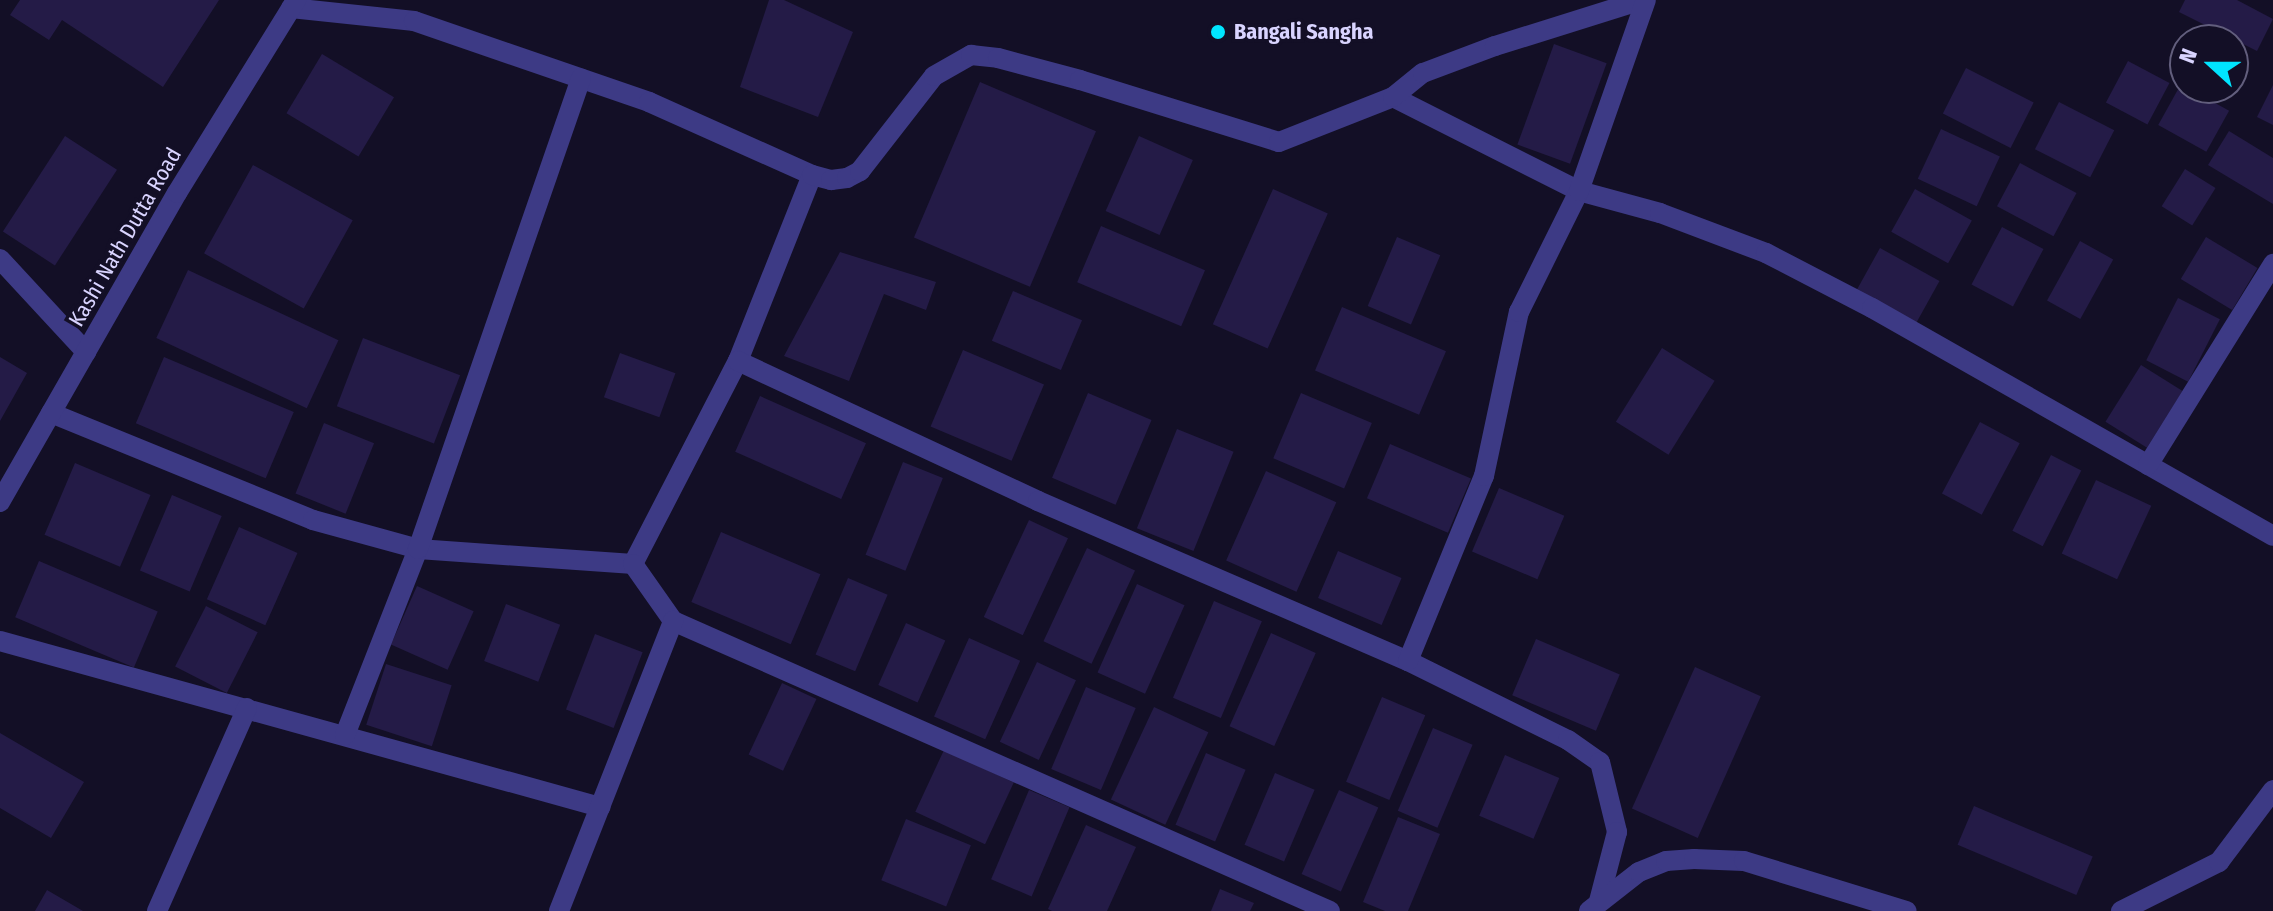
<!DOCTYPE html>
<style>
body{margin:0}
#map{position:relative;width:2273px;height:911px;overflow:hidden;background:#130f26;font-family:"Fira Sans Condensed",sans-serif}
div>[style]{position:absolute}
.building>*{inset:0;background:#241b47;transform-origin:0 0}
.minor>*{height:20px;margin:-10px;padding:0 10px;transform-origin:10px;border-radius:10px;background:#3d3a85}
.dots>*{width:22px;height:22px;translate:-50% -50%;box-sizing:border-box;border:4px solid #130f26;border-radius:50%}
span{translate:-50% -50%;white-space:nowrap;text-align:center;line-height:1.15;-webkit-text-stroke:7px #130f26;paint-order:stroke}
.poi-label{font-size:22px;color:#d9d4ff;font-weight:700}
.left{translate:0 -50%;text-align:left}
.street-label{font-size:22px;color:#d9d4ff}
.north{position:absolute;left:2169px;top:24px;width:80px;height:80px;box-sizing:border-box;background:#130f26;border:2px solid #625e7d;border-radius:50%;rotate:291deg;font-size:22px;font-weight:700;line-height:32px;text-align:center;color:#d9d4ff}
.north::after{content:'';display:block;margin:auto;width:28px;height:36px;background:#00e5ff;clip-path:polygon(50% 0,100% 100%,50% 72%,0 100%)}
</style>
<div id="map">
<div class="building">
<i style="clip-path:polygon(20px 0,219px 0,163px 87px,62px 20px,49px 40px,10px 15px)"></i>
<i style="clip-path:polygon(769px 0,784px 0,853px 32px,818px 117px,740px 87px)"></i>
<i style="clip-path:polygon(2185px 0,2237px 0,2273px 19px,2257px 51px,2179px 12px)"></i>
<i style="left:1554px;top:44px;width:56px;height:107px;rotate:20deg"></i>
<i style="left:322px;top:54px;width:84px;height:69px;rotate:31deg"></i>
<i style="left:2128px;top:61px;width:47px;height:47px;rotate:28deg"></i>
<i style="left:1966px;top:68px;width:76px;height:51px;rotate:27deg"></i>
<i style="left:980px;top:82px;width:126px;height:169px;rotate:23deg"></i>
<i style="left:2181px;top:84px;width:55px;height:47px;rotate:29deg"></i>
<i style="clip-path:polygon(2273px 85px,2273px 125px,2257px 117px)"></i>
<i style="left:2059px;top:102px;width:62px;height:53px;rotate:27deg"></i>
<i style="left:1941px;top:129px;width:65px;height:55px;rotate:25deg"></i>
<i style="clip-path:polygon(2229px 131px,2273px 158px,2273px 204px,2208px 165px)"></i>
<i style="left:65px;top:136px;width:62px;height:114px;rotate:33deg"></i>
<i style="left:1139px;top:136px;width:59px;height:82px;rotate:24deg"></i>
<i style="left:2020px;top:163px;width:64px;height:49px;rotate:28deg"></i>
<i style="left:253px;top:165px;width:114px;height:101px;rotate:29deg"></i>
<i style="left:2185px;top:169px;width:36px;height:44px;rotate:32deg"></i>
<i style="left:1273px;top:189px;width:60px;height:148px;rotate:24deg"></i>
<i style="left:1915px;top:189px;width:65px;height:49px;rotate:29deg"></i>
<i style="left:1101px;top:226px;width:113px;height:61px;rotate:23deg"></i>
<i style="left:2002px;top:227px;width:47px;height:65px;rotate:28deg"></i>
<i style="left:1397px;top:237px;width:47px;height:75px;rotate:23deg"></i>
<i style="left:2206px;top:237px;width:60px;height:49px;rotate:31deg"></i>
<i style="left:2080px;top:241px;width:38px;height:68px;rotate:29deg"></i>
<i style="left:1880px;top:248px;width:68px;height:48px;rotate:29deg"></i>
<i style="clip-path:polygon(840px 252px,936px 282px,926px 310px,884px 294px,849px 381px,784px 356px)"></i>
<i style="left:188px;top:270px;width:166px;height:75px;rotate:25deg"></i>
<i style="left:1013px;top:291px;width:75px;height:54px;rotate:23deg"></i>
<i style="left:2178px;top:298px;width:47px;height:70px;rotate:27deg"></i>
<i style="left:1342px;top:307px;width:113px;height:69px;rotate:23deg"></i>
<i style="left:363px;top:338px;width:104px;height:73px;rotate:21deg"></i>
<i style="left:1662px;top:348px;width:62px;height:87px;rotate:32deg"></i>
<i style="left:963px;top:350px;width:88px;height:83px;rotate:23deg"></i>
<i style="left:620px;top:353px;width:59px;height:47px;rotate:20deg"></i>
<i style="clip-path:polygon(0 357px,27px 373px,0 421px)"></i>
<i style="left:164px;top:357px;width:141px;height:72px;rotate:23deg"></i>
<i style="left:2141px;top:365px;width:49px;height:67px;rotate:32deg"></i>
<i style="left:1088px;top:393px;width:69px;height:92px;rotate:23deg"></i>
<i style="left:1301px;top:393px;width:77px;height:71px;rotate:23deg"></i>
<i style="left:760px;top:396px;width:116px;height:61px;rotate:24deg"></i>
<i style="left:1980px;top:422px;width:45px;height:81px;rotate:28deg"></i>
<i style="left:324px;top:423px;width:54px;height:76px;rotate:22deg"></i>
<i style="left:1177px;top:429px;width:61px;height:107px;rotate:22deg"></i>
<i style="left:1390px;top:444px;width:88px;height:59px;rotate:23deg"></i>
<i style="left:2051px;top:455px;width:34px;height:85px;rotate:27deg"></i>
<i style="left:903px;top:462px;width:43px;height:100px;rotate:22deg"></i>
<i style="left:75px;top:463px;width:82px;height:78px;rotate:23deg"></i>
<i style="left:1266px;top:471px;width:77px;height:98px;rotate:24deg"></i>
<i style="left:2096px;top:480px;width:61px;height:81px;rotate:25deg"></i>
<i style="left:1499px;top:488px;width:71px;height:69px;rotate:23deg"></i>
<i style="left:172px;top:495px;width:54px;height:82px;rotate:23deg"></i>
<i style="left:1029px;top:520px;width:43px;height:107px;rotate:25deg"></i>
<i style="left:239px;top:527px;width:64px;height:79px;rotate:24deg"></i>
<i style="left:721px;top:532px;width:108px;height:76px;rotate:23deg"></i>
<i style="left:1087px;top:548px;width:53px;height:103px;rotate:25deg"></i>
<i style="left:1338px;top:551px;width:69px;height:51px;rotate:23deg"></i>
<i style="left:39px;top:561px;width:129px;height:61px;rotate:23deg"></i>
<i style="left:848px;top:578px;width:43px;height:83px;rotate:23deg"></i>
<i style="left:1137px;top:584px;width:52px;height:97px;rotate:24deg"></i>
<i style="left:417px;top:586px;width:62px;height:64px;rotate:24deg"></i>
<i style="left:1214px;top:601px;width:52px;height:105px;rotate:23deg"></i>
<i style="left:506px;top:604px;width:58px;height:61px;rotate:21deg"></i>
<i style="left:206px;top:606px;width:58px;height:68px;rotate:27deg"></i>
<i style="left:906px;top:623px;width:43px;height:68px;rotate:24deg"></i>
<i style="left:1271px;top:633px;width:49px;height:102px;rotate:24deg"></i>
<i style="left:595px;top:634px;width:51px;height:81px;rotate:21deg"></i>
<i style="left:969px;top:638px;width:56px;height:86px;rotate:24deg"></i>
<i style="left:1536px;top:639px;width:91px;height:61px;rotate:23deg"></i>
<i style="left:1037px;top:662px;width:43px;height:88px;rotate:25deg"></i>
<i style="left:386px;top:664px;width:69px;height:64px;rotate:18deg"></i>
<i style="left:1695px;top:667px;width:72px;height:155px;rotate:24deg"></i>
<i style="left:782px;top:683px;width:38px;height:79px;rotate:25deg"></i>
<i style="left:1086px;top:687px;width:54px;height:89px;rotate:23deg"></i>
<i style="left:1382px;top:697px;width:47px;height:92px;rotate:23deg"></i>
<i style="left:1154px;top:707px;width:60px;height:102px;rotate:25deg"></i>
<i style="left:1433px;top:728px;width:43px;height:90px;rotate:23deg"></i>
<i style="clip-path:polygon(0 733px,84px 782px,51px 838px,0 808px)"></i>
<i style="left:944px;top:750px;width:77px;height:68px;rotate:25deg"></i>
<i style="left:1206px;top:753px;width:43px;height:78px;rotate:23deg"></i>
<i style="left:1505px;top:755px;width:59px;height:66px;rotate:23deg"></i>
<i style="left:1275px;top:773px;width:43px;height:78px;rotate:23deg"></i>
<i style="left:1029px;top:790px;width:44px;height:97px;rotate:23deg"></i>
<i style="left:1339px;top:790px;width:43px;height:92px;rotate:24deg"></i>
<i style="left:1974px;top:806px;width:129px;height:42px;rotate:23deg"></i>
<i style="clip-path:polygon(1398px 817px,1440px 834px,1408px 911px,1385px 911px,1363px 902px)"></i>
<i style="left:906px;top:819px;width:70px;height:66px;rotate:22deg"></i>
<i style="clip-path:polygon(1086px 825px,1136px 847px,1107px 911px,1052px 911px,1048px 909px)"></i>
<i style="clip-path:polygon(1220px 889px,1254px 903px,1250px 911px,1211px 911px)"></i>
<i style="clip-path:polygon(47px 890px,83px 911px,35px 911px)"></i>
</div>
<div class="minor">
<i style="left:291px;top:8px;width:124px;rotate:6deg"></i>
<i style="left:414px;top:21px;width:249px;rotate:19deg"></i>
<i style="left:649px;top:102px;width:179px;rotate:24.1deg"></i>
<i style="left:1393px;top:97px;width:208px;rotate:26.8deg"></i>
<i style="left:1579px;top:191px;width:84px;rotate:15.2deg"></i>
<i style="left:1660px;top:213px;width:113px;rotate:20.7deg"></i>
<i style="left:1766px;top:253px;width:119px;rotate:27.4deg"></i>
<i style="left:1872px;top:308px;width:461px;rotate:29.6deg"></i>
<i style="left:0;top:259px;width:127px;rotate:47.2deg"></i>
<i style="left:738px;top:361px;width:200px;rotate:-68.3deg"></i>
<i style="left:812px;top:175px;width:20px;rotate:15deg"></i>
<i style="left:831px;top:180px;width:16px;rotate:-7deg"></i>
<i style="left:847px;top:178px;width:15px;rotate:-28deg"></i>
<i style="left:860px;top:171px;width:120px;rotate:-52.1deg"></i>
<i style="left:934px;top:76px;width:43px;rotate:-29.6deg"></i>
<i style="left:971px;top:55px;width:27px;rotate:6deg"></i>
<i style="left:998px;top:58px;width:85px;rotate:15deg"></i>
<i style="left:1080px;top:80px;width:208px;rotate:17.3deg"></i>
<i style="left:1279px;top:142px;width:123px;rotate:-21.5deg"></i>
<i style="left:1393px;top:97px;width:38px;rotate:-39deg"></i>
<i style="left:1423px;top:73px;width:77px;rotate:-20.6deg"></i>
<i style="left:1495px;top:46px;width:154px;rotate:-17.4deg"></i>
<i style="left:51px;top:413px;width:283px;rotate:22.2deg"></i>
<i style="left:313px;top:520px;width:109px;rotate:15.4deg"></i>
<i style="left:418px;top:549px;width:216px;rotate:4deg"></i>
<i style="left:633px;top:564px;width:229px;rotate:-62.7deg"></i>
<i style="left:738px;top:361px;width:331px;rotate:25deg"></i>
<i style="left:1038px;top:501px;width:403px;rotate:23.4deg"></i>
<i style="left:1408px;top:661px;width:178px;rotate:26.3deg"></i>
<i style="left:1568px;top:740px;width:39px;rotate:35deg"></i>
<i style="left:1600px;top:762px;width:72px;rotate:76.3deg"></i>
<i style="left:1617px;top:832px;width:71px;rotate:104.6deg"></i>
<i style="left:2148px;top:465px;width:237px;rotate:-58.1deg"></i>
<i style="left:0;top:502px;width:356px;rotate:-60.2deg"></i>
<i style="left:177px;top:193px;width:227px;rotate:-58.3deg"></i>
<i style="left:633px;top:564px;width:70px;rotate:54.9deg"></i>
<i style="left:673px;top:621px;width:718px;rotate:23.82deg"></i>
<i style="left:0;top:641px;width:623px;rotate:15.46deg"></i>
<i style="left:1408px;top:661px;width:200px;rotate:-67.7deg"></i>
<i style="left:1484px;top:476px;width:168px;rotate:-78deg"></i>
<i style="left:1519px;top:312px;width:135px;rotate:-63.6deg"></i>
<i style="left:1579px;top:191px;width:202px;rotate:-70.7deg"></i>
<i style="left:345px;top:735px;width:200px;rotate:-68.6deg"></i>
<i style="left:418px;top:549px;width:498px;rotate:-70.9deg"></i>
<i style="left:157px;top:911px;width:222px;rotate:-66.1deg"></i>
<i style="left:559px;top:911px;width:312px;rotate:-68.5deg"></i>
<i style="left:1589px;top:911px;width:63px;rotate:-38deg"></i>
<i style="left:1639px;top:872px;width:29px;rotate:-22deg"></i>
<i style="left:1666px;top:861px;width:28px;rotate:-4deg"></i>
<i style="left:1694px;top:859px;width:50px;rotate:2.3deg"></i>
<i style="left:1744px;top:861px;width:170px;rotate:17.1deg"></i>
<i style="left:2121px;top:911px;width:110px;rotate:-26.6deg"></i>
<i style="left:2219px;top:862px;width:90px;rotate:-53.1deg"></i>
</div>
<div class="dots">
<i style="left:1218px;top:32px;background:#00e5ff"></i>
</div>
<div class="poi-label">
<span class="left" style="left:1234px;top:32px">Bangali Sangha</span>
</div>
<div class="street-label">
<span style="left:125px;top:237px;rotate:-60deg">Kashi Nath Dutta Road</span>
</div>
<div class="north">N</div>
</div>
